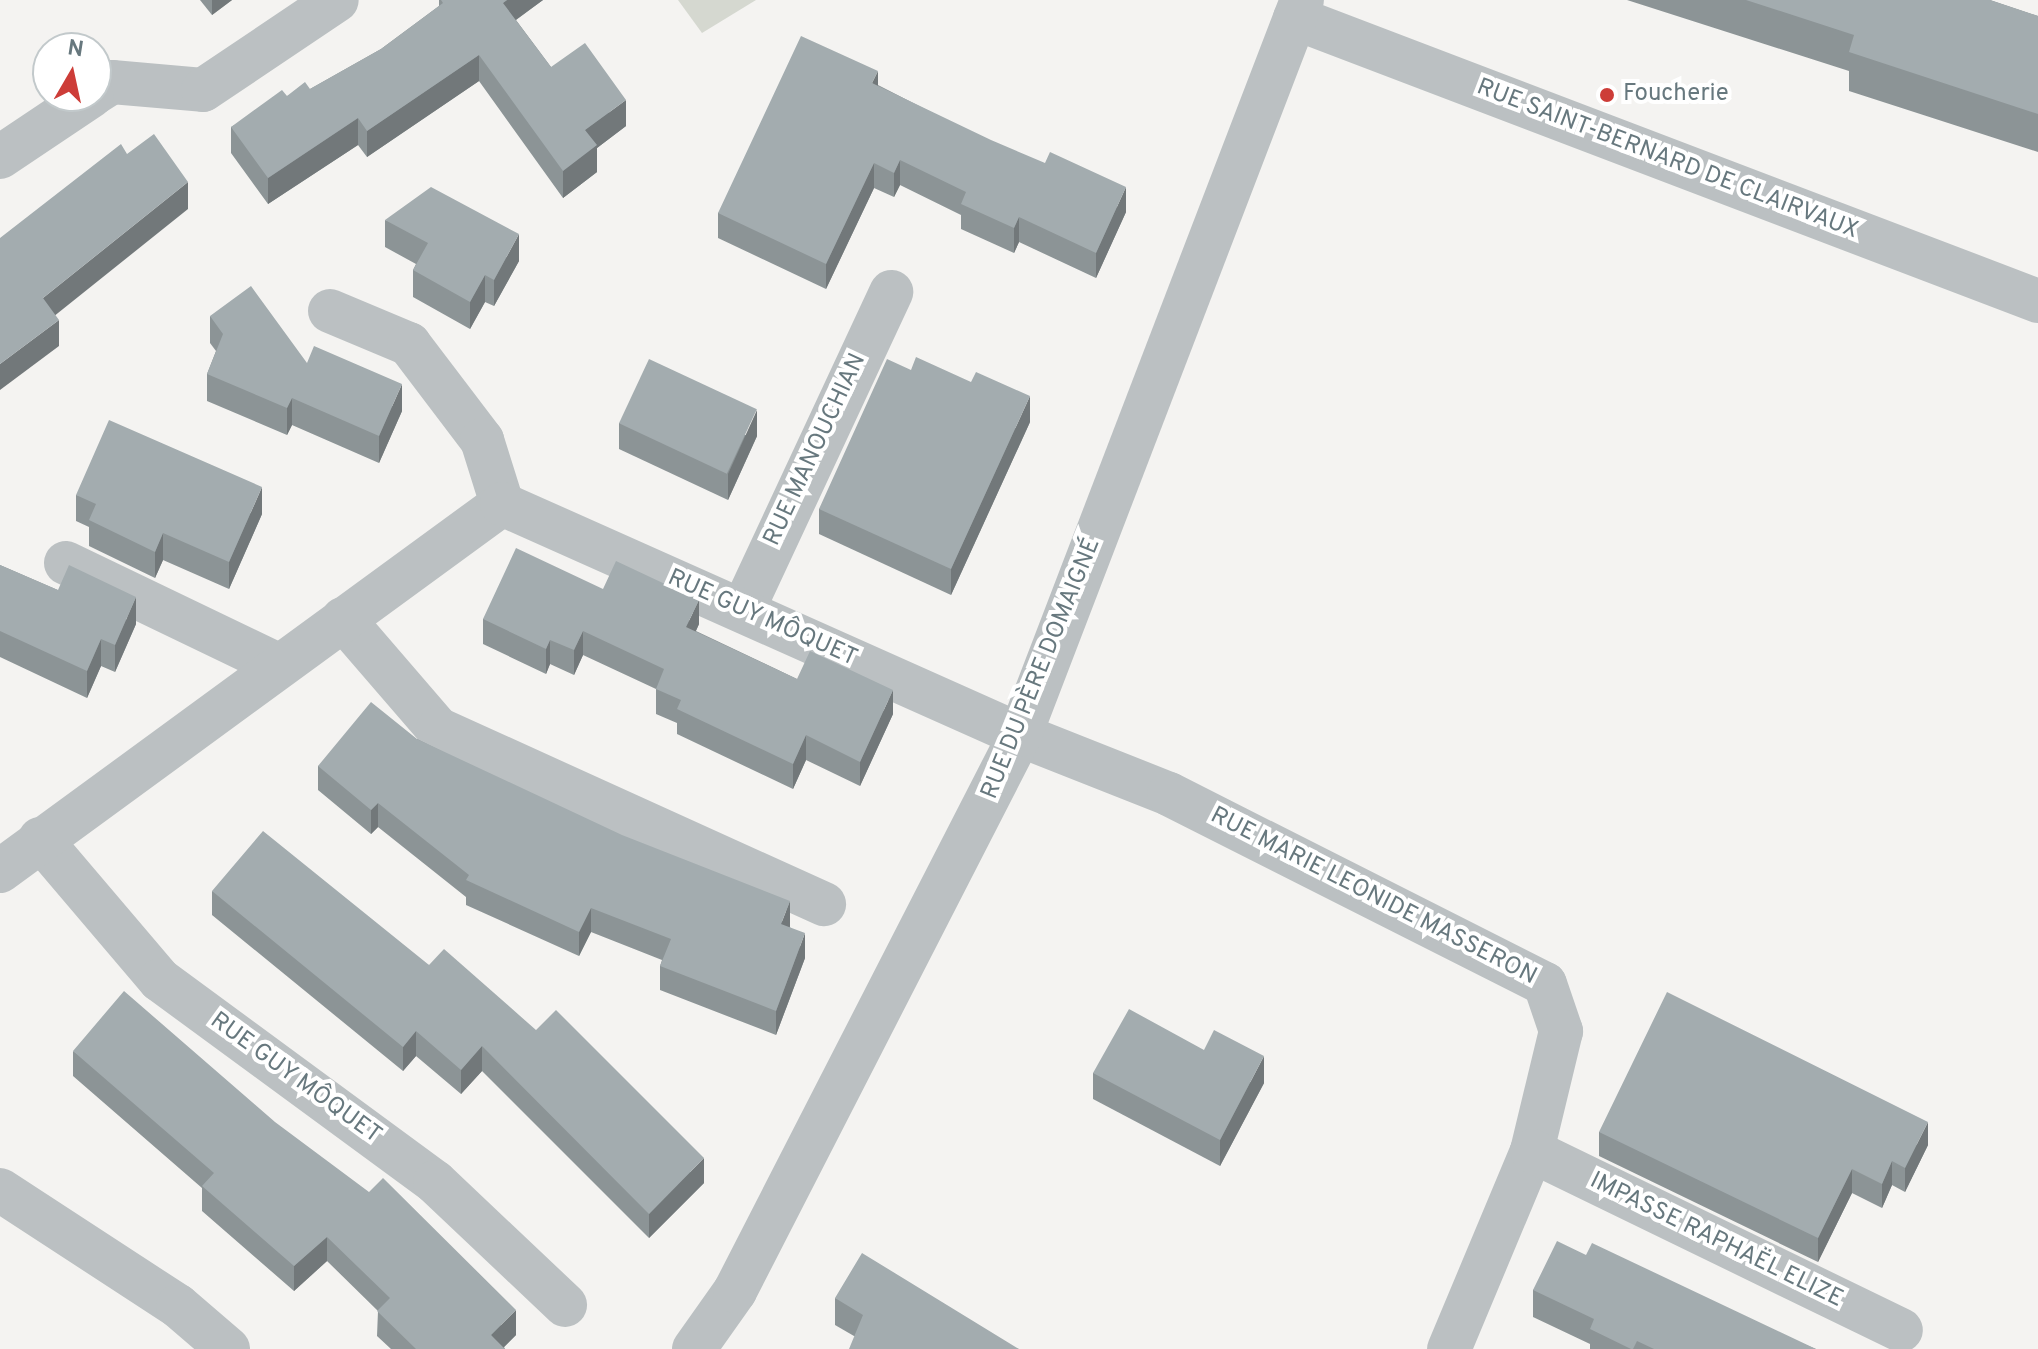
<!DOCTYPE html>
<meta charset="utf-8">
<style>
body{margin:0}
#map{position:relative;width:2038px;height:1349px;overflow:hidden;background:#f4f3f1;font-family:Overpass,sans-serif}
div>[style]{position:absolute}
.green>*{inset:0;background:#d5d8d0}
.minor>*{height:44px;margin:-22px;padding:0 22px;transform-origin:22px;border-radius:22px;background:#bbc0c2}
.wall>*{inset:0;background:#8c9496}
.shaded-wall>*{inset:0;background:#72787a}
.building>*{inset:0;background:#a3acaf;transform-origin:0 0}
.dots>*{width:22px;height:22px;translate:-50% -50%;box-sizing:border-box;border:4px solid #fff;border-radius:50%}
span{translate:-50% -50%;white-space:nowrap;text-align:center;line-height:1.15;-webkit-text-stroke:8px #fff;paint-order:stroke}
.poi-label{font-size:24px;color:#67787e}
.left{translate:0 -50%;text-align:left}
.street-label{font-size:24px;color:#67787e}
.north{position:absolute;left:32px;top:32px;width:80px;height:80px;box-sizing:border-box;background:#fff;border:2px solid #c2c9cb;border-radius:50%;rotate:9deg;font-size:22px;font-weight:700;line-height:32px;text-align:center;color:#67787e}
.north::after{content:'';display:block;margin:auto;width:28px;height:36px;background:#cd3d38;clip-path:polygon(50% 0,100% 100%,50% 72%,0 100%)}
</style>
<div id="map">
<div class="green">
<i style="clip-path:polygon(678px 0,756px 0,702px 33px)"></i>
</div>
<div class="minor">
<i style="left:1295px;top:18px;width:795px;rotate:20.85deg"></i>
<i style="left:96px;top:92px;width:19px;rotate:-32deg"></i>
<i style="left:112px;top:82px;width:91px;rotate:5deg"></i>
<i style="left:203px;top:90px;width:161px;rotate:-33.9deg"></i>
<i style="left:0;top:157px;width:110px;rotate:-33.8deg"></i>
<i style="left:330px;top:311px;width:86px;rotate:22.7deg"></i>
<i style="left:409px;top:344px;width:121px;rotate:52.8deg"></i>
<i style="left:482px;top:440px;width:67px;rotate:72.6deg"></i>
<i style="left:66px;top:563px;width:235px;rotate:25.7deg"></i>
<i style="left:743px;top:610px;width:351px;rotate:-65deg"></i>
<i style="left:343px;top:619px;width:145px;rotate:49.2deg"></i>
<i style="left:438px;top:729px;width:424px;rotate:24.4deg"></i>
<i style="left:40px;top:839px;width:185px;rotate:49.6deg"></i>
<i style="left:160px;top:980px;width:341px;rotate:36.3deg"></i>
<i style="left:435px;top:1182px;width:179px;rotate:43.4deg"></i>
<i style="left:0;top:871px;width:622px;rotate:-36.17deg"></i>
<i style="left:502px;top:504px;width:567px;rotate:24.03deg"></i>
<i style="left:1020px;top:735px;width:160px;rotate:21.6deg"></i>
<i style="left:1169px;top:794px;width:421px;rotate:26.8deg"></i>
<i style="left:1545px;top:984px;width:50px;rotate:71.2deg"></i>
<i style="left:1561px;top:1031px;width:123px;rotate:103.6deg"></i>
<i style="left:1532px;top:1151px;width:215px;rotate:112.7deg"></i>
<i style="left:1532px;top:1151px;width:410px;rotate:25.9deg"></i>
<i style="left:0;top:1190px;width:212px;rotate:33.1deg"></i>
<i style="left:178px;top:1306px;width:66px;rotate:40.7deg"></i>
<i style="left:694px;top:1349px;width:71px;rotate:-54.7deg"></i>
<i style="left:735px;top:1291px;width:625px;rotate:-62.86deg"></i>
<i style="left:1020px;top:735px;width:787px;rotate:-69.01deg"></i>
</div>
<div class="wall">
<i style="clip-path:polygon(200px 0,232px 0,212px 15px)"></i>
<i style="clip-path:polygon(439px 0,543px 0,516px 20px,551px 67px,626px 126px,597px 148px,597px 172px,563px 198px,479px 81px,367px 157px,358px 145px,268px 204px,231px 153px,231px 127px,287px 96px,310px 89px,381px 49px,439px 6px)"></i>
<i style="clip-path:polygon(1627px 0,1990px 0,2038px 16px,2038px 152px,1849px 91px,1849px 71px)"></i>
<i style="clip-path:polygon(878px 85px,1126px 212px,1096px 278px,1019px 242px,1014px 253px,961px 229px,961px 215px,900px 185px,894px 197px,874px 188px,826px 289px,718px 238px,718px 213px)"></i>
<i style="clip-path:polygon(385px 220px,519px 261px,494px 306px,485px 302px,470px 329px,413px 297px,413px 270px,416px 264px,385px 247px)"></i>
<i style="clip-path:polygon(210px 316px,402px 411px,379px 463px,292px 425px,287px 435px,207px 401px,207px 374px,216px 351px,210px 343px)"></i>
<i style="clip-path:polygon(1030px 422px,951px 595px,819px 534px,819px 509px)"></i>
<i style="clip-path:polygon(619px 423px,757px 436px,728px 500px,619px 449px)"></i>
<i style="clip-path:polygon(76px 495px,262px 514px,229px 589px,163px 560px,155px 578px,89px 546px,89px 527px,76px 521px)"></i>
<i style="clip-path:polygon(0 565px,136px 624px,115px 672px,101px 666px,87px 698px,0 657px)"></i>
<i style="clip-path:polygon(603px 589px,699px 624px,696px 631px,797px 679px,893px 714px,860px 786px,806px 760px,793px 789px,677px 734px,677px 723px,656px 714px,656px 689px,583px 655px,574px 675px,550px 664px,546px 674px,483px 644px,483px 619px)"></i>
<i style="clip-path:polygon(417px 739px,790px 926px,790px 927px,805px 958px,776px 1035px,660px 990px,660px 966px,662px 960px,591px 932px,579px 956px,466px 905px,466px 897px,378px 827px,371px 834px,318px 790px,318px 766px)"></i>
<i style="clip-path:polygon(212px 891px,429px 965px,704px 1183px,649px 1238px,482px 1071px,461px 1094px,416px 1056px,403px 1071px,212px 915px)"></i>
<i style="clip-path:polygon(73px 1051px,516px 1335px,504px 1347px,505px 1349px,391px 1349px,377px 1336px,378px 1311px,327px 1261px,294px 1291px,202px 1211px,202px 1188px,73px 1076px)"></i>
<i style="clip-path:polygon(1093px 1073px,1264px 1083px,1220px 1166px,1093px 1099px)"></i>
<i style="clip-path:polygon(1599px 1132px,1928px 1145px,1905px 1192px,1892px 1185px,1882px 1208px,1852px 1193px,1818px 1262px,1599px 1156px)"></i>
<i style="clip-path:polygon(1586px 1255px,1816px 1349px,1590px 1349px,1590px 1344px,1533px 1317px,1533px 1290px)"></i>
<i style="clip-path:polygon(835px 1298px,1019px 1349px,854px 1336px,835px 1325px)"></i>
</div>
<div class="shaded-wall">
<i style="clip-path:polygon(212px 0,232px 0,212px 15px)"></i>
<i style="clip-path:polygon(507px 0,543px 0,503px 29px,503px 3px)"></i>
<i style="clip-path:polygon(479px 55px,479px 81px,367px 157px,367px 131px)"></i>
<i style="clip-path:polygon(878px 71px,878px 96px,872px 83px)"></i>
<i style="clip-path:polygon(626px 100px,626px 126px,597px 148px,597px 172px,563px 198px,563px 171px,585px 130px)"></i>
<i style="clip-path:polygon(358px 118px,358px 145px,268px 204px,268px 178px)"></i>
<i style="clip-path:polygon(900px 160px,900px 185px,894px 197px,894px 173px)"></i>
<i style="clip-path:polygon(874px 163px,874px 188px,826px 289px,826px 264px)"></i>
<i style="clip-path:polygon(188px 182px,188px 209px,43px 325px,43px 298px)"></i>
<i style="clip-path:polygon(1126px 187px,1126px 212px,1096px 278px,1096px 253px)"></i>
<i style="clip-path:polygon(1019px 217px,1019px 242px,1014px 253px,1014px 228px)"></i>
<i style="clip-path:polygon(519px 234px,519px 261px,494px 306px,494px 280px)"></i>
<i style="clip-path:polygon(485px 275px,485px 302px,470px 329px,470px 302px)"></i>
<i style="clip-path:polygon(59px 320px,59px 346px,0 390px,0 364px)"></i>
<i style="clip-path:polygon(402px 384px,402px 411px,379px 463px,379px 436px)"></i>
<i style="clip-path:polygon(1030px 396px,1030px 422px,951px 595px,951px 569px)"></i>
<i style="clip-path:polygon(292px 398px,292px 425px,287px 435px,287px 408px)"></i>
<i style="clip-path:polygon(757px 410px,757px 436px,728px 500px,728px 474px)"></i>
<i style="clip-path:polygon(262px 487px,262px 514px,229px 589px,229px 562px)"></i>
<i style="clip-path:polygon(163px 533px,163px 560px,155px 578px,155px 552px)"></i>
<i style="clip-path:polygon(136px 597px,136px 624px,115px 672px,115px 645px)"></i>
<i style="clip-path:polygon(699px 600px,699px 624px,686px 652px,686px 627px)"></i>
<i style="clip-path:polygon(583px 631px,583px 655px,574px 675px,574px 650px)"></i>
<i style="clip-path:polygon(101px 639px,101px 666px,87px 698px,87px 671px)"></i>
<i style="clip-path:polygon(550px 640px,550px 664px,546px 674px,546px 649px)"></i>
<i style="clip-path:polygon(893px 690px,893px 714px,860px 786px,860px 762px)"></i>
<i style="clip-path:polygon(806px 735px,806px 760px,793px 789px,793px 764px)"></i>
<i style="clip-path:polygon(378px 803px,378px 827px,371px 834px,371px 810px)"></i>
<i style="clip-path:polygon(790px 901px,790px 926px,781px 949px,781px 924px)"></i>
<i style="clip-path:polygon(591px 908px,591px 932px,579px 956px,579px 932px)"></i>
<i style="clip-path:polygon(805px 933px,805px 958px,776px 1035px,776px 1011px)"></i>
<i style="clip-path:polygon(416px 1031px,416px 1056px,403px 1071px,403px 1047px)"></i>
<i style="clip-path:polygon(482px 1046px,482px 1071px,461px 1094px,461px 1070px)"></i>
<i style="clip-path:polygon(1264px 1056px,1264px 1083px,1220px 1166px,1220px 1140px)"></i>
<i style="clip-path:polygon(1928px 1122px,1928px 1145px,1905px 1192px,1905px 1168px)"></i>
<i style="clip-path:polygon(704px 1158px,704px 1183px,649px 1238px,649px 1214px)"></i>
<i style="clip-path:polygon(1892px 1161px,1892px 1185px,1882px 1208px,1882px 1184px)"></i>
<i style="clip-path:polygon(1852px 1169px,1852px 1193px,1818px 1262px,1818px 1238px)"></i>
<i style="clip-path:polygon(327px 1237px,327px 1261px,294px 1291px,294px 1266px)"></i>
<i style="clip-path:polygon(516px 1310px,516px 1335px,502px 1349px,491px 1335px)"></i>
</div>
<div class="building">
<i style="clip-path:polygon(441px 0,507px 0,503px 3px,551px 67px,585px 43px,626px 100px,585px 130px,597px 145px,563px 171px,479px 55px,367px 131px,358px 118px,268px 178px,231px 127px,282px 90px,287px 96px,305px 82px,310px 89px,381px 49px,443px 3px)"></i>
<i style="clip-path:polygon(1746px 0,1990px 0,2038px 16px,2038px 114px,1849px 52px,1854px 35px)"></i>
<i style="clip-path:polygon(801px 36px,878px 71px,872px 83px,991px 140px,1045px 163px,1050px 152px,1126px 187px,1096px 253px,1019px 217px,1014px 228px,961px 204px,966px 192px,900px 160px,894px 173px,874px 163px,826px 264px,718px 213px)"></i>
<i style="clip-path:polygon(154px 134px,188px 182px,43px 298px,59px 320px,0 364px,0 238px,121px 144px,127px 154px)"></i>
<i style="clip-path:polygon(431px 187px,519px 234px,494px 280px,485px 275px,470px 302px,413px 270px,428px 243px,385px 220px)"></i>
<i style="clip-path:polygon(251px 286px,307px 363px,314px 346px,402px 384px,379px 436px,292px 398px,287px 408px,207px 374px,223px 334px,210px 316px)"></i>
<i style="clip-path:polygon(916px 357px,971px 382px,976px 372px,1030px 396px,951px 569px,819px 509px,887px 359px,911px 370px)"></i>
<i style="left:649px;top:359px;width:119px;height:71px;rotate:25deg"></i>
<i style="clip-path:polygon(109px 420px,262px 487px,229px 562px,163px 533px,155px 552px,89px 520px,96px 504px,76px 495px)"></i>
<i style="clip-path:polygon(516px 548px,603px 589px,616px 561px,699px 600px,686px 627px,797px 679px,810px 651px,893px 690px,860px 762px,806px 735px,793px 764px,677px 709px,681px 700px,656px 689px,664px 669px,583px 631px,574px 650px,550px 640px,546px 649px,483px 619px)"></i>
<i style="clip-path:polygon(0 565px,58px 590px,69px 565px,136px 597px,115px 645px,101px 639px,87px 671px,0 631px)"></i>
<i style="clip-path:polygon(371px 702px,417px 739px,622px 835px,790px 901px,781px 924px,805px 933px,776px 1011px,660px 966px,671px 939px,591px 908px,579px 932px,466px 880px,469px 875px,378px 803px,371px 810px,318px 766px)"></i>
<i style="clip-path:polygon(263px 831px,429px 965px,444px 949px,536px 1030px,556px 1010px,704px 1158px,649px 1214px,482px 1046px,461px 1070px,416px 1031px,403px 1047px,212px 891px)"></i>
<i style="clip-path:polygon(124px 991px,275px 1122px,369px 1192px,383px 1178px,516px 1310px,491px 1335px,505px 1349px,416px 1349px,377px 1311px,390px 1298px,327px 1237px,294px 1266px,202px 1186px,214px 1173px,73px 1051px)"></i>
<i style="clip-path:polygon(1667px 992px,1928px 1122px,1905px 1168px,1892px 1161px,1882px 1184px,1852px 1169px,1818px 1238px,1599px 1132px)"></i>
<i style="clip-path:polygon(1129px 1009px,1204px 1050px,1214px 1030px,1264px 1056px,1220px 1140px,1093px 1073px)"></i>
<i style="clip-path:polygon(1557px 1241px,1586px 1255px,1592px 1243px,1816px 1349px,1654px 1349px,1637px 1341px,1633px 1349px,1631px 1349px,1590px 1329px,1594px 1319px,1533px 1290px)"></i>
<i style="clip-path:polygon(862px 1253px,1019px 1349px,849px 1349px,863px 1315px,835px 1298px)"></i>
</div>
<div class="dots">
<i style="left:1607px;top:95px;background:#cd3d38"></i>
</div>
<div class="poi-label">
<span class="left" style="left:1623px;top:95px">Foucherie</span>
</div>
<div class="street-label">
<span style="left:1667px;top:160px;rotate:21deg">RUE SAINT-BERNARD DE CLAIRVAUX</span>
<span style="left:816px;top:450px;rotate:-65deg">RUE MANOUCHIAN</span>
<span style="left:762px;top:619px;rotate:24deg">RUE GUY MÔQUET</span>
<span style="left:1042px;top:669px;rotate:-68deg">RUE DU PÈRE DOMAIGNÉ</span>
<span style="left:1373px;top:897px;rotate:27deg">RUE MARIE LEONIDE MASSERON</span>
<span style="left:295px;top:1079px;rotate:36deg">RUE GUY MÔQUET</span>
<span style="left:1716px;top:1241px;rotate:26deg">IMPASSE RAPHAËL ELIZE</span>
</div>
<div class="north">N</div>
</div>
